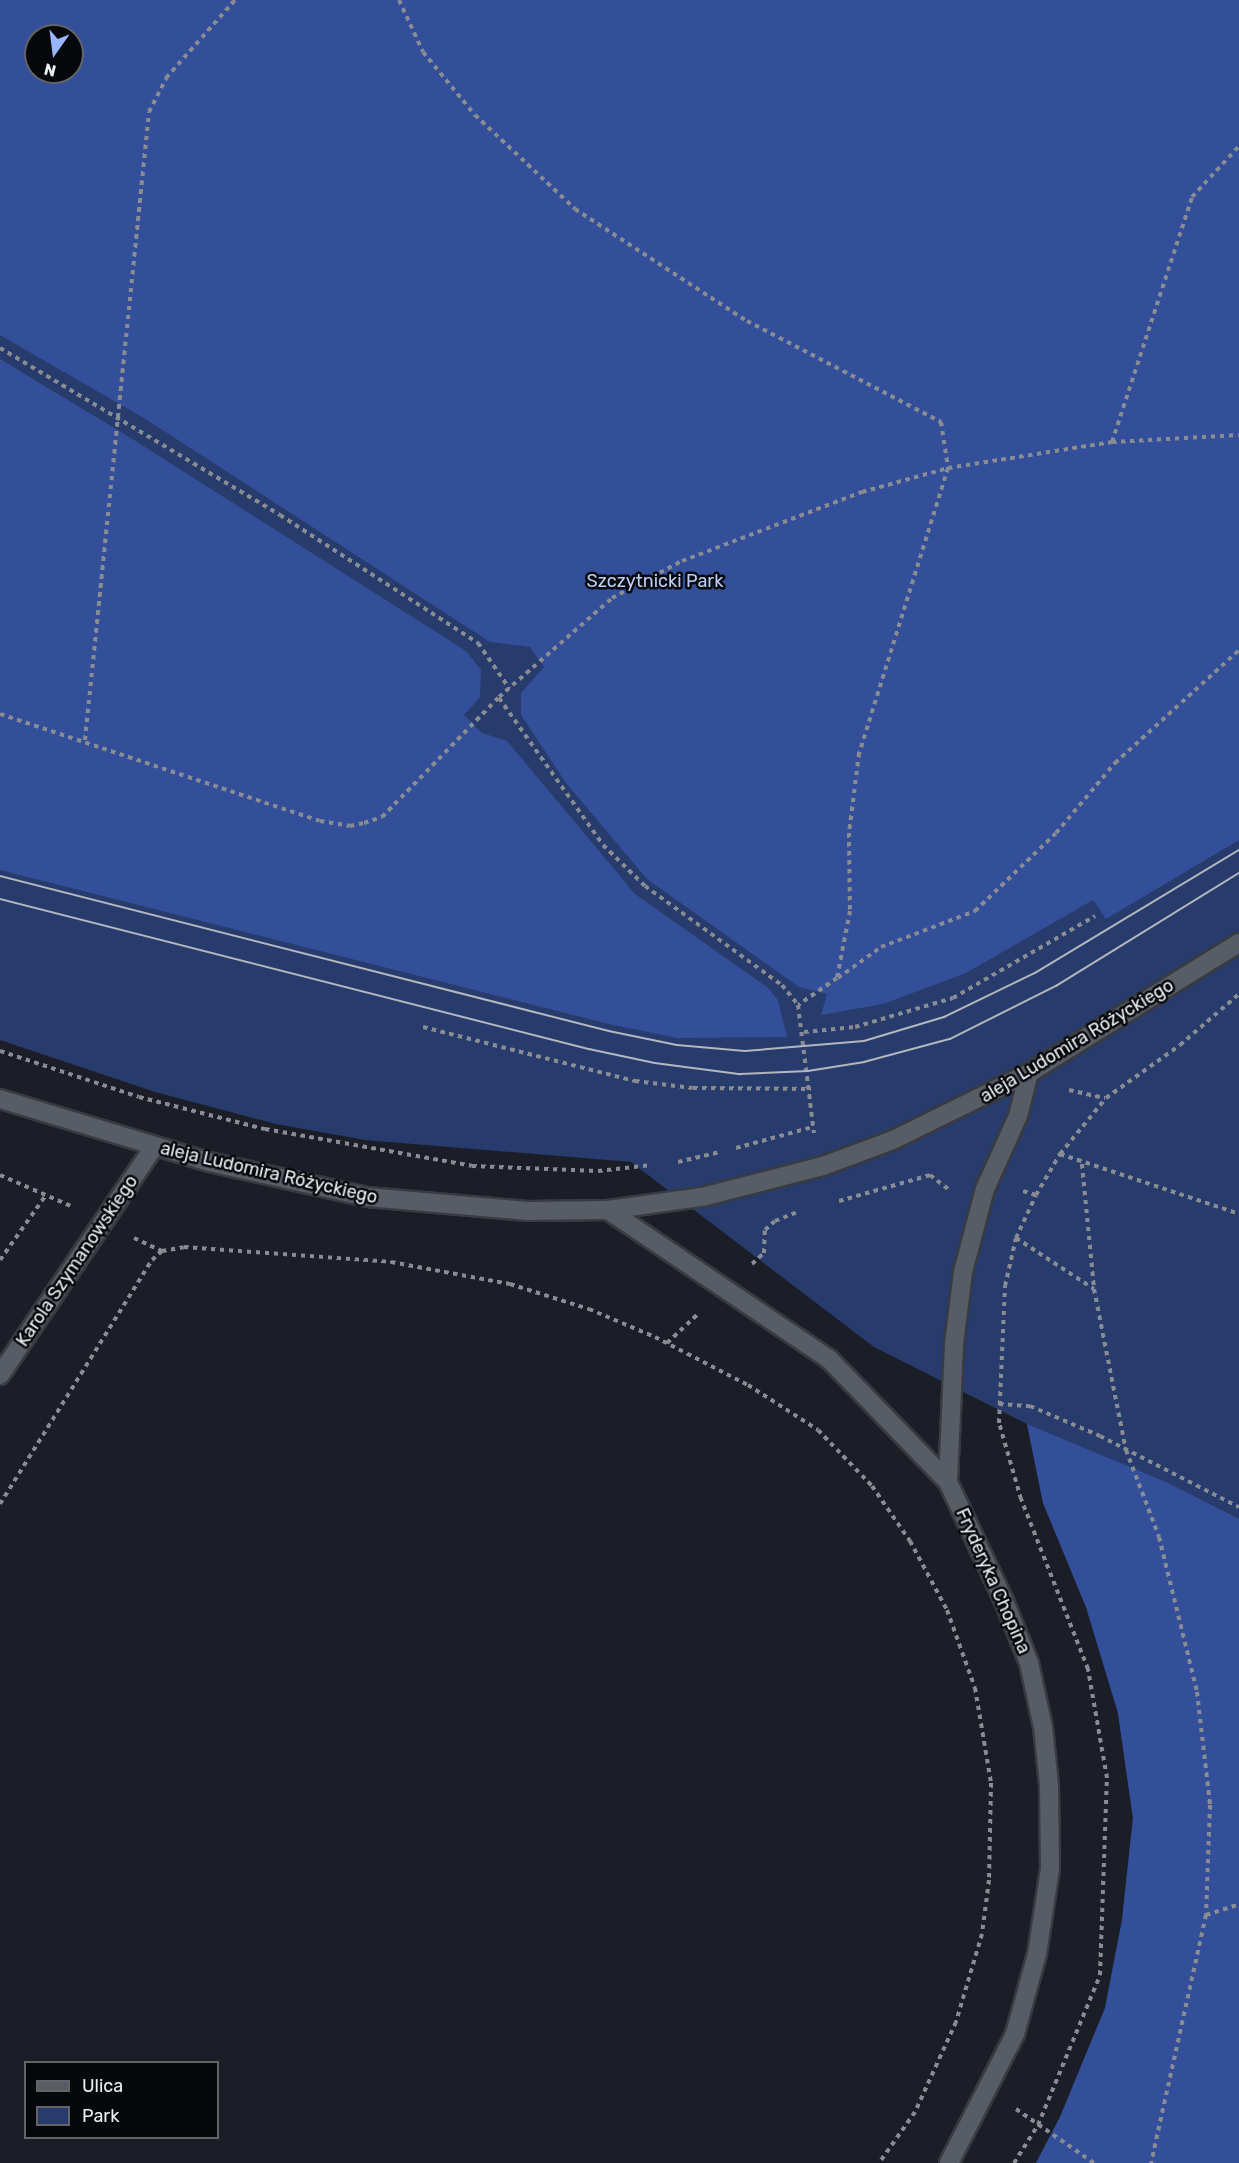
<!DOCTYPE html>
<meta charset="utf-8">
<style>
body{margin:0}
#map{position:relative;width:1239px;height:2163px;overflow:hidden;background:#1b1e26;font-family:Rubik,sans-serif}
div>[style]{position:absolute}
.green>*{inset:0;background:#273b6c}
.forest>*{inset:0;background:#334f99}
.path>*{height:4px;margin-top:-2px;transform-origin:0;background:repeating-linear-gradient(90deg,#898c92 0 4.5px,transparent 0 9px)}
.roads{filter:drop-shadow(2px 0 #383b41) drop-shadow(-2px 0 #383b41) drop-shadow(0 2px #383b41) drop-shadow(0 -2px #383b41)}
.minor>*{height:18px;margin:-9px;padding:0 9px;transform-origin:9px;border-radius:9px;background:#575c65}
.tertiary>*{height:18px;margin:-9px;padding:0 9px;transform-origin:9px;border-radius:9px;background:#575c65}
.tram>*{height:1.5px;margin:-0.75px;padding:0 0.75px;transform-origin:0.75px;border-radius:0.75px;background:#b4b7bd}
span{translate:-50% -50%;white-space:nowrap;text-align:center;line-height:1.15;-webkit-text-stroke:5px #07080c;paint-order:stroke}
.park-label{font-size:18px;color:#bbcef8}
.street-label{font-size:18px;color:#ebeef3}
.legend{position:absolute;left:24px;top:2061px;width:195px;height:78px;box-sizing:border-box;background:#07080c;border:2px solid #626468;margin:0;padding:8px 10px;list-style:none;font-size:18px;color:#ebeef3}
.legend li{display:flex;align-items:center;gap:12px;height:30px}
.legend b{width:30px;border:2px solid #626468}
.north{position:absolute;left:24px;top:24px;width:60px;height:60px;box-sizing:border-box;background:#07080c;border:2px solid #626468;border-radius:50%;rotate:194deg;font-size:16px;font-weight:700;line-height:24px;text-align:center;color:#ebeef3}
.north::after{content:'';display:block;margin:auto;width:21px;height:27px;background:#97b6fd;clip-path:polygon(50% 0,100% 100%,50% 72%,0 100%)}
</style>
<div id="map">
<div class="green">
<i style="clip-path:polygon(evenodd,0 0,1239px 0,1239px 2163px,1036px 2163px,1060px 2117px,1105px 2008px,1122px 1920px,1133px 1818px,1118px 1713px,1086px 1607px,1043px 1503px,1027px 1424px,874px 1347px,631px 1162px,365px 1140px,276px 1124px,155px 1092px,0 1040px,0 0,36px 36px,72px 36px,72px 72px,36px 72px,36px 36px)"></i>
</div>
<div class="forest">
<i style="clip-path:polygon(evenodd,0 0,1239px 0,1239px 840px,1106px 919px,1093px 900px,966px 973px,883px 1004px,821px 1015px,827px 994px,799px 987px,647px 879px,566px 783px,521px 715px,521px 693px,544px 667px,530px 647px,490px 642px,147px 420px,0 335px,0 0,36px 36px,72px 36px,72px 72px,36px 72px,36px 36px)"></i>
<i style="clip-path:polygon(0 359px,134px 440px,466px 651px,481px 670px,480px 697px,464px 715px,482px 733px,507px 741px,635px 894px,767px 987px,778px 1000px,787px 1037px,677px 1038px,609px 1024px,0 870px)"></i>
<i style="clip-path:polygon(1027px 1424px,1166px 1482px,1239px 1519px,1239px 2163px,1036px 2163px,1060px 2117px,1105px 2008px,1122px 1920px,1133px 1818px,1118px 1713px,1086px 1607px,1043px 1503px)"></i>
</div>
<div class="path">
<i style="left:399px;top:0;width:57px;rotate:65.2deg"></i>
<i style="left:423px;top:52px;width:82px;rotate:50.5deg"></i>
<i style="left:475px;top:115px;width:137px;rotate:43.2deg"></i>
<i style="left:575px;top:209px;width:205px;rotate:33.1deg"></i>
<i style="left:747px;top:321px;width:219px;rotate:27.5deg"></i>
<i style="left:941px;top:422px;width:47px;rotate:81.3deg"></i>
<i style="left:948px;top:468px;width:299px;rotate:107.3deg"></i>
<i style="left:859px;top:753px;width:81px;rotate:97.1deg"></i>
<i style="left:849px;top:833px;width:78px;rotate:89.3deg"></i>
<i style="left:850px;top:911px;width:68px;rotate:101deg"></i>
<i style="left:837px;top:978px;width:47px;rotate:145.3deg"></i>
<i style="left:798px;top:1005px;width:129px;rotate:82.9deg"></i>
<i style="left:0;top:348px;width:326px;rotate:30.8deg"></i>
<i style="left:280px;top:515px;width:236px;rotate:32.9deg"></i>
<i style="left:478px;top:643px;width:55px;rotate:55.4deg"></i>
<i style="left:1112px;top:442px;width:258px;rotate:-71.9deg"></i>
<i style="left:1192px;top:197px;width:69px;rotate:-47.3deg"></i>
<i style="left:499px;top:698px;width:180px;rotate:54.7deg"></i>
<i style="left:603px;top:845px;width:59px;rotate:44.3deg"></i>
<i style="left:645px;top:886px;width:169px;rotate:35.9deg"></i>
<i style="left:782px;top:985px;width:26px;rotate:51deg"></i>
<i style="left:0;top:714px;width:337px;rotate:18.5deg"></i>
<i style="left:320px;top:821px;width:30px;rotate:9deg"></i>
<i style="left:350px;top:826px;width:14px;rotate:-12deg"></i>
<i style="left:364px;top:823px;width:19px;rotate:-18deg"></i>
<i style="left:382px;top:817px;width:168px;rotate:-45.7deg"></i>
<i style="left:499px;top:697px;width:150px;rotate:-41.2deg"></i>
<i style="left:612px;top:598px;width:79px;rotate:-27.9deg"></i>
<i style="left:682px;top:561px;width:193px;rotate:-21deg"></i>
<i style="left:862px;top:492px;width:89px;rotate:-15.6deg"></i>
<i style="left:948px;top:468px;width:166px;rotate:-9deg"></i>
<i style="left:1112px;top:442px;width:127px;rotate:-3.2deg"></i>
<i style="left:85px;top:740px;width:631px;rotate:-84.18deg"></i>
<i style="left:149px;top:112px;width:38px;rotate:-63deg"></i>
<i style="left:166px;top:78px;width:104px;rotate:-48.5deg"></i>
<i style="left:838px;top:978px;width:53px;rotate:-35.8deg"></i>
<i style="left:881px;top:947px;width:101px;rotate:-21deg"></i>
<i style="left:975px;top:911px;width:112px;rotate:-43.9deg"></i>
<i style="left:1056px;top:833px;width:92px;rotate:-49.9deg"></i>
<i style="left:1115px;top:763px;width:168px;rotate:-42.3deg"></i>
<i style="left:423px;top:1027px;width:219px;rotate:14.3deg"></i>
<i style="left:635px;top:1081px;width:58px;rotate:6.9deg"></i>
<i style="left:693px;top:1088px;width:118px;rotate:0.5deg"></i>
<i style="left:804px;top:1032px;width:51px;rotate:-5.6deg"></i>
<i style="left:855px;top:1027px;width:102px;rotate:-16.5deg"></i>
<i style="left:953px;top:998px;width:164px;rotate:-30deg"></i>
<i style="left:0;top:1051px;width:146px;rotate:18.3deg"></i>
<i style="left:139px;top:1097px;width:130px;rotate:14.3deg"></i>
<i style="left:265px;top:1129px;width:210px;rotate:10.1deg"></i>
<i style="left:472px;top:1166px;width:126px;rotate:2.3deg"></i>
<i style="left:598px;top:1171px;width:54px;rotate:-6.3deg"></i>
<i style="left:1069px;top:1090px;width:37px;rotate:13deg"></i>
<i style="left:736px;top:1148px;width:80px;rotate:-15.3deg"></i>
<i style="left:1060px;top:1154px;width:189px;rotate:18.5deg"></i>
<i style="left:678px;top:1162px;width:43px;rotate:-13.4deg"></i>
<i style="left:1082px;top:1164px;width:126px;rotate:84.5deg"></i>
<i style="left:1094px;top:1289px;width:164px;rotate:78.8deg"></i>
<i style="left:1126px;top:1450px;width:93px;rotate:69.2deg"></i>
<i style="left:1159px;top:1537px;width:160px;rotate:76.2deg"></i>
<i style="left:1197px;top:1692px;width:114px;rotate:83.4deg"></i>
<i style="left:1210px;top:1805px;width:110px;rotate:92.1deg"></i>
<i style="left:1206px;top:1915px;width:254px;rotate:102.5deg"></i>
<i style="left:0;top:1175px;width:77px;rotate:23.6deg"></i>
<i style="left:1036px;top:1195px;width:48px;rotate:-59.7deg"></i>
<i style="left:1060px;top:1154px;width:72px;rotate:-50.6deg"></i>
<i style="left:1106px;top:1098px;width:91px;rotate:-35.6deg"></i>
<i style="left:1180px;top:1045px;width:78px;rotate:-40.8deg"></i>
<i style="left:839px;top:1201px;width:95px;rotate:-15.9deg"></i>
<i style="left:930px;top:1175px;width:23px;rotate:38deg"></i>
<i style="left:134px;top:1238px;width:31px;rotate:25deg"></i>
<i style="left:1016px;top:1238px;width:93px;rotate:33.2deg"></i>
<i style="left:0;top:1260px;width:80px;rotate:-54.7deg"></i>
<i style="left:752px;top:1264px;width:16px;rotate:-43deg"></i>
<i style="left:764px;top:1253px;width:23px;rotate:-88deg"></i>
<i style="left:765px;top:1230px;width:13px;rotate:-42deg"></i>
<i style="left:775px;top:1221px;width:24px;rotate:-22deg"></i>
<i style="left:667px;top:1343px;width:42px;rotate:-43.1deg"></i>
<i style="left:999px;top:1404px;width:31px;rotate:4deg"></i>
<i style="left:1030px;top:1406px;width:76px;rotate:23.2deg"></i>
<i style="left:1100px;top:1436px;width:156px;rotate:27.1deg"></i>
<i style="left:0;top:1504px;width:287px;rotate:-58.1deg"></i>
<i style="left:152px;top:1260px;width:13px;rotate:-42deg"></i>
<i style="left:162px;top:1251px;width:22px;rotate:-10deg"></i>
<i style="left:184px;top:1247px;width:208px;rotate:4.1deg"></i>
<i style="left:391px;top:1262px;width:121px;rotate:10.5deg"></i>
<i style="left:510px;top:1284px;width:83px;rotate:17.6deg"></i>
<i style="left:589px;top:1309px;width:72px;rotate:23deg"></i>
<i style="left:655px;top:1337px;width:105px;rotate:27.3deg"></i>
<i style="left:748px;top:1385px;width:83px;rotate:32.7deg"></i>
<i style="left:818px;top:1430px;width:78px;rotate:46deg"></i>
<i style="left:872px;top:1486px;width:67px;rotate:55.4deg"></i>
<i style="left:910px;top:1541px;width:78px;rotate:61.8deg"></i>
<i style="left:947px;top:1610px;width:83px;rotate:70.3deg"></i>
<i style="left:975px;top:1688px;width:96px;rotate:80.4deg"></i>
<i style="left:991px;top:1783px;width:97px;rotate:91.2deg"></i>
<i style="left:989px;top:1880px;width:54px;rotate:97.4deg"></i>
<i style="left:982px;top:1934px;width:92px;rotate:106.5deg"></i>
<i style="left:956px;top:2022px;width:99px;rotate:114.5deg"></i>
<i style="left:915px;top:2112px;width:62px;rotate:125.2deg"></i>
<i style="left:1206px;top:1915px;width:35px;rotate:-18deg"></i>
<i style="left:1016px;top:2109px;width:95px;rotate:34.7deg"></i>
<i style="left:1014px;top:2163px;width:45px;rotate:-57.7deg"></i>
<i style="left:1038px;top:2125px;width:162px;rotate:-67.5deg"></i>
<i style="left:1100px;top:1975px;width:197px;rotate:-88deg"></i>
<i style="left:1107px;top:1778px;width:111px;rotate:-99.9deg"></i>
<i style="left:1088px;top:1669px;width:183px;rotate:-111.5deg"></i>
<i style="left:1021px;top:1499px;width:79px;rotate:-106.1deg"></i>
<i style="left:999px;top:1423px;width:137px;rotate:-87.5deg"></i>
<i style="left:1005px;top:1286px;width:49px;rotate:-77.1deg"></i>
<i style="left:1016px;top:1238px;width:47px;rotate:-65.1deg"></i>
<i style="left:1036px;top:1195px;width:14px;rotate:-163deg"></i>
</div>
<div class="roads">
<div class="minor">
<i style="left:608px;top:1210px;width:267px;rotate:34deg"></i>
<i style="left:829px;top:1359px;width:171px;rotate:45.9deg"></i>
<i style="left:948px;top:1482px;width:132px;rotate:64.8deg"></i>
<i style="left:1004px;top:1601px;width:67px;rotate:68deg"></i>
<i style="left:1029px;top:1663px;width:66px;rotate:77.7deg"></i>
<i style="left:1043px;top:1727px;width:58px;rotate:84.1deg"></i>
<i style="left:1049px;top:1785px;width:84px;rotate:89.3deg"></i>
<i style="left:1050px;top:1869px;width:86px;rotate:98.7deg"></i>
<i style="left:1037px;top:1954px;width:83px;rotate:105.4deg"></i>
<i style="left:1015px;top:2034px;width:145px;rotate:117.1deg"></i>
<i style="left:0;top:1375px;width:275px;rotate:-56deg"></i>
<i style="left:948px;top:1482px;width:138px;rotate:-87.5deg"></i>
<i style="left:954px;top:1344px;width:73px;rotate:-82.9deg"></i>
<i style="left:963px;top:1272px;width:86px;rotate:-75.2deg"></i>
<i style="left:985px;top:1189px;width:80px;rotate:-65.7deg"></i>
<i style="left:1018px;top:1116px;width:44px;rotate:-75.7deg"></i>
</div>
<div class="tertiary">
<i style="left:0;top:1099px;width:218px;rotate:16.8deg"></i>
<i style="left:209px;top:1162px;width:162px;rotate:12.5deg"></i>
<i style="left:367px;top:1197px;width:161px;rotate:5deg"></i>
<i style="left:527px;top:1211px;width:81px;rotate:-0.7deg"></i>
<i style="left:608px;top:1210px;width:95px;rotate:-7.9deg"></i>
<i style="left:702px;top:1197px;width:125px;rotate:-14.4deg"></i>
<i style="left:823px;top:1166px;width:75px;rotate:-20.4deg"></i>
<i style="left:893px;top:1140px;width:152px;rotate:-26.2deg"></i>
<i style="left:1029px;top:1073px;width:247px;rotate:-31.8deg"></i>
</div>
</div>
<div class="tram">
<i style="left:0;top:876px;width:628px;rotate:14.28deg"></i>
<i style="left:609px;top:1031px;width:69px;rotate:11.6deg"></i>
<i style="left:677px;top:1045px;width:68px;rotate:5deg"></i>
<i style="left:745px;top:1051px;width:119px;rotate:-4.8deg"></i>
<i style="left:864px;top:1041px;width:84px;rotate:-16.7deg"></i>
<i style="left:944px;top:1017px;width:101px;rotate:-25.8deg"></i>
<i style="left:1035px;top:973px;width:238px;rotate:-31.1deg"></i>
<i style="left:0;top:899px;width:608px;rotate:14.29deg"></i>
<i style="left:589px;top:1049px;width:67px;rotate:12deg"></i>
<i style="left:655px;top:1063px;width:86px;rotate:7.4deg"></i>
<i style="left:740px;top:1074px;width:68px;rotate:-2.5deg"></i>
<i style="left:808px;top:1071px;width:57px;rotate:-9.1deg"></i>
<i style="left:864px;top:1062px;width:89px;rotate:-15deg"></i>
<i style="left:950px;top:1039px;width:119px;rotate:-26.6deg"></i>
<i style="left:1056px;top:986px;width:215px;rotate:-31.7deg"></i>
</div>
<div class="park-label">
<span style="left:655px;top:581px">Szczytnicki Park</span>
</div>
<div class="street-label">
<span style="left:1077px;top:1041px;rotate:-31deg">aleja Ludomira Różyckiego</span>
<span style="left:269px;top:1173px;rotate:13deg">aleja Ludomira Różyckiego</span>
<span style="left:77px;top:1261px;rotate:-56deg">Karola Szymanowskiego</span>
<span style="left:993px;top:1581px;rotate:66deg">Fryderyka Chopina</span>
</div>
<ul class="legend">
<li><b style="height:8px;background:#575c65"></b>Ulica</li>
<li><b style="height:16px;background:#273b6c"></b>Park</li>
</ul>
<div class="north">N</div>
</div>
